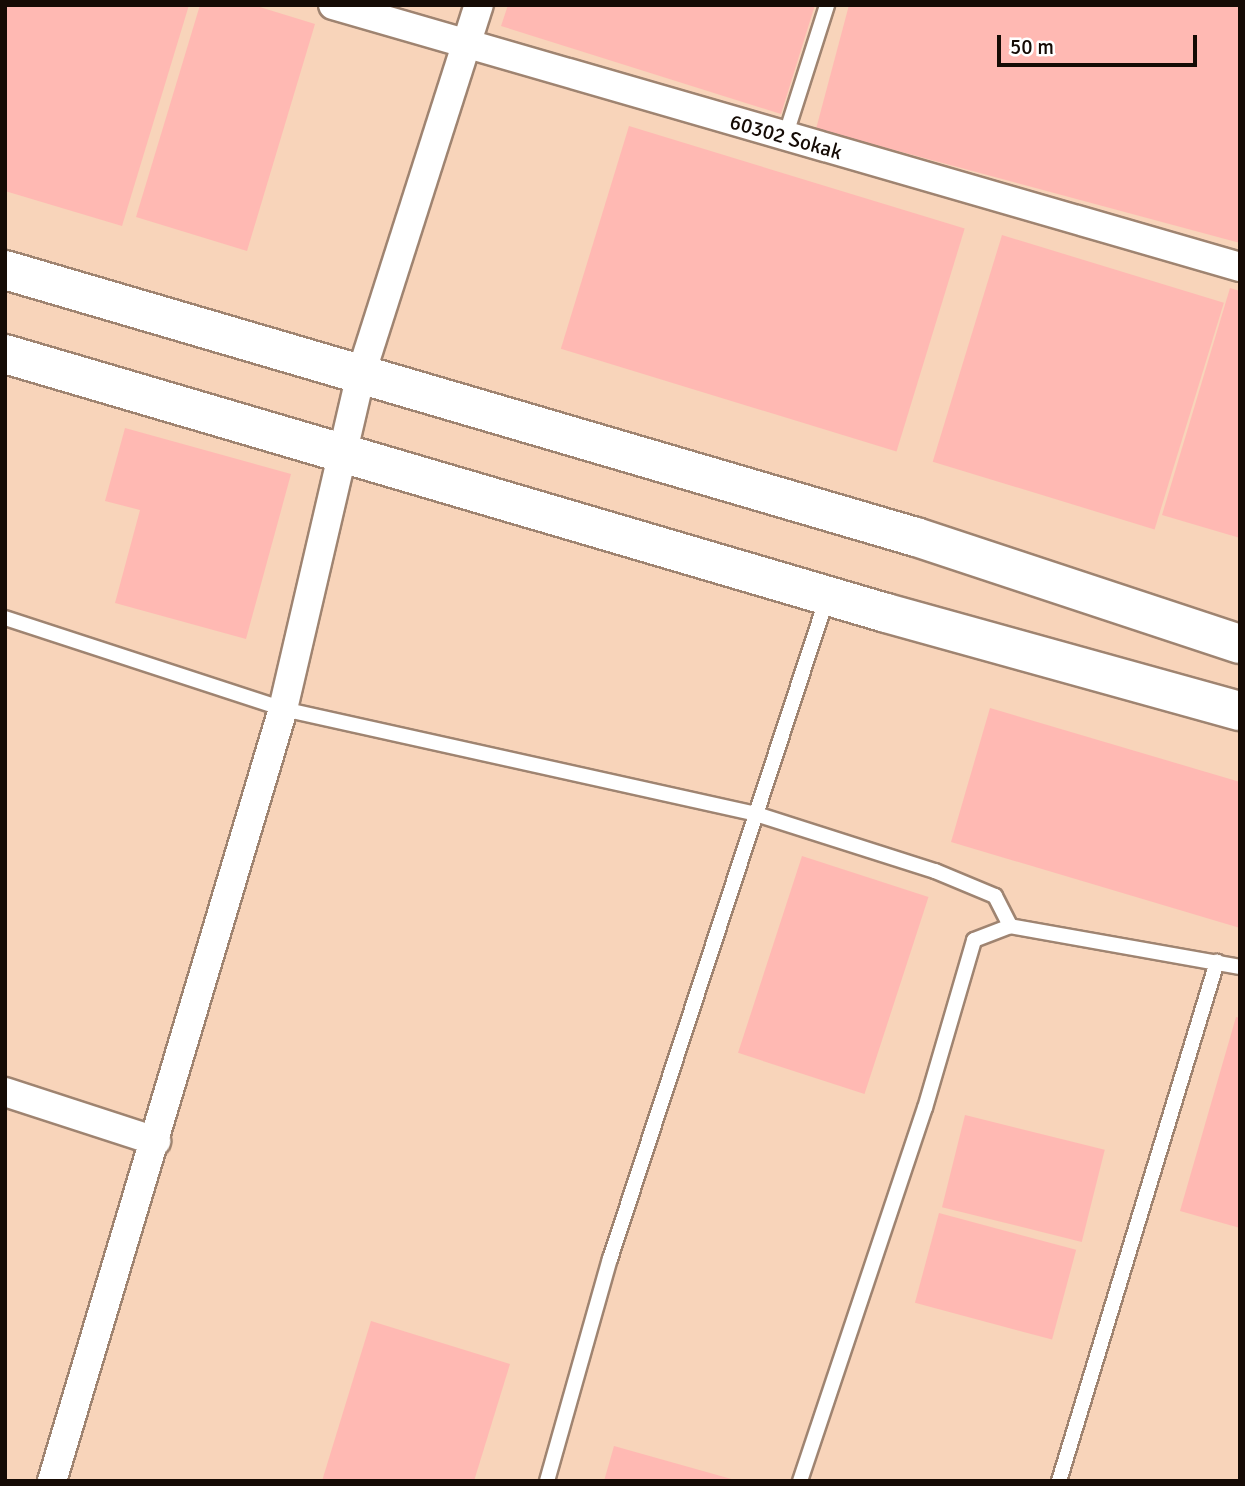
<!DOCTYPE html>
<style>
body{margin:0}
#map{position:relative;width:1245px;height:1486px;overflow:hidden;background:#ffe1cc;font-family:Signika,sans-serif}
div>[style]{position:absolute}
.built>*{inset:0;background:#f8d4ba;transform-origin:0 0}
.building>*{inset:0;background:#ffb9b3;transform-origin:0 0}
.roads{filter:drop-shadow(2px 0 #9f8471) drop-shadow(-2px 0 #9f8471) drop-shadow(0 2px #9f8471) drop-shadow(0 -2px #9f8471)}
.lane>*{height:14px;margin:-7px;padding:0 7px;transform-origin:7px;border-radius:7px;background:#fff}
.street>*{height:28px;margin:-14px;padding:0 14px;transform-origin:14px;border-radius:14px;background:#fff}
.secondary>*{height:38px;margin:-19px;padding:0 19px;transform-origin:19px;border-radius:19px;background:#fff}
span{translate:-50% -50%;white-space:nowrap;text-align:center;line-height:1.15;-webkit-text-stroke:6px #fff;paint-order:stroke}
.street-label{font-size:21px;color:#150b05}
.frame{position:absolute;inset:0;border:7px solid #150b05;pointer-events:none}
.scale{position:absolute;left:997px;top:35px;width:200px;height:32px;box-sizing:border-box;border:4px solid #150b05;border-top:0;padding-left:9px;font-size:21px;line-height:24px;white-space:nowrap;color:#150b05;-webkit-text-stroke:5px #fff;paint-order:stroke}
</style>
<div id="map">
<div class="built">
<i style="left:5px;top:5px;width:1235px;height:1476px"></i>
</div>
<div class="building">
<i style="clip-path:polygon(5px 5px,189px 5px,122px 226px,5px 191px)"></i>
<i style="clip-path:polygon(200px 5px,253px 5px,315px 24px,247px 251px,136px 217px)"></i>
<i style="clip-path:polygon(508px 5px,815px 5px,781px 114px,501px 26px)"></i>
<i style="clip-path:polygon(849px 5px,1240px 5px,1240px 243px,816px 129px)"></i>
<i style="left:629px;top:126px;width:351px;height:233px;rotate:17deg"></i>
<i style="left:1002px;top:235px;width:232px;height:237px;rotate:17deg"></i>
<i style="clip-path:polygon(1230px 288px,1240px 291px,1240px 538px,1162px 515px)"></i>
<i style="clip-path:polygon(125px 428px,291px 474px,246px 639px,115px 603px,140px 510px,105px 501px)"></i>
<i style="clip-path:polygon(990px 708px,1240px 782px,1240px 928px,951px 842px)"></i>
<i style="left:802px;top:856px;width:133px;height:207px;rotate:18deg"></i>
<i style="clip-path:polygon(1236px 1017px,1240px 1018px,1240px 1228px,1180px 1211px)"></i>
<i style="left:965px;top:1115px;width:144px;height:95px;rotate:14deg"></i>
<i style="left:939px;top:1213px;width:142px;height:93px;rotate:15deg"></i>
<i style="clip-path:polygon(371px 1321px,510px 1364px,474px 1481px,322px 1481px)"></i>
<i style="clip-path:polygon(614px 1446px,735px 1480px,735px 1481px,604px 1481px)"></i>
</div>
<div class="roads">
<div class="lane">
<i style="left:785px;top:137px;width:139px;rotate:-72.3deg"></i>
<i style="left:5px;top:618px;width:293px;rotate:18.1deg"></i>
<i style="left:283px;top:709px;width:485px;rotate:12.5deg"></i>
<i style="left:756px;top:814px;width:188px;rotate:17.7deg"></i>
<i style="left:935px;top:871px;width:65px;rotate:22.6deg"></i>
<i style="left:995px;top:896px;width:34px;rotate:63deg"></i>
<i style="left:547px;top:1481px;width:231px;rotate:-74.2deg"></i>
<i style="left:610px;top:1259px;width:696px;rotate:-71.83deg"></i>
<i style="left:800px;top:1481px;width:393px;rotate:-71.5deg"></i>
<i style="left:925px;top:1108px;width:175px;rotate:-73.7deg"></i>
<i style="left:974px;top:940px;width:39px;rotate:-21deg"></i>
<i style="left:1010px;top:926px;width:234px;rotate:10.1deg"></i>
<i style="left:1059px;top:1481px;width:543px;rotate:-73.07deg"></i>
</div>
<div class="street">
<i style="left:333px;top:5px;width:944px;rotate:16.11deg"></i>
<i style="left:5px;top:1092px;width:159px;rotate:18deg"></i>
<i style="left:52px;top:1481px;width:806px;rotate:-73.34deg"></i>
<i style="left:283px;top:709px;width:344px;rotate:-76.9deg"></i>
<i style="left:361px;top:374px;width:387px;rotate:-72.3deg"></i>
</div>
<div class="secondary">
<i style="left:5px;top:270px;width:949px;rotate:16.34deg"></i>
<i style="left:916px;top:537px;width:341px;rotate:18.3deg"></i>
<i style="left:5px;top:354px;width:918px;rotate:16.38deg"></i>
<i style="left:886px;top:613px;width:367px;rotate:15.5deg"></i>
</div>
</div>
<div class="street-label">
<span style="left:786px;top:137px;rotate:16deg">60302 Sokak</span>
</div>
<div class="frame"></div>
<div class="scale">50 m</div>
</div>
